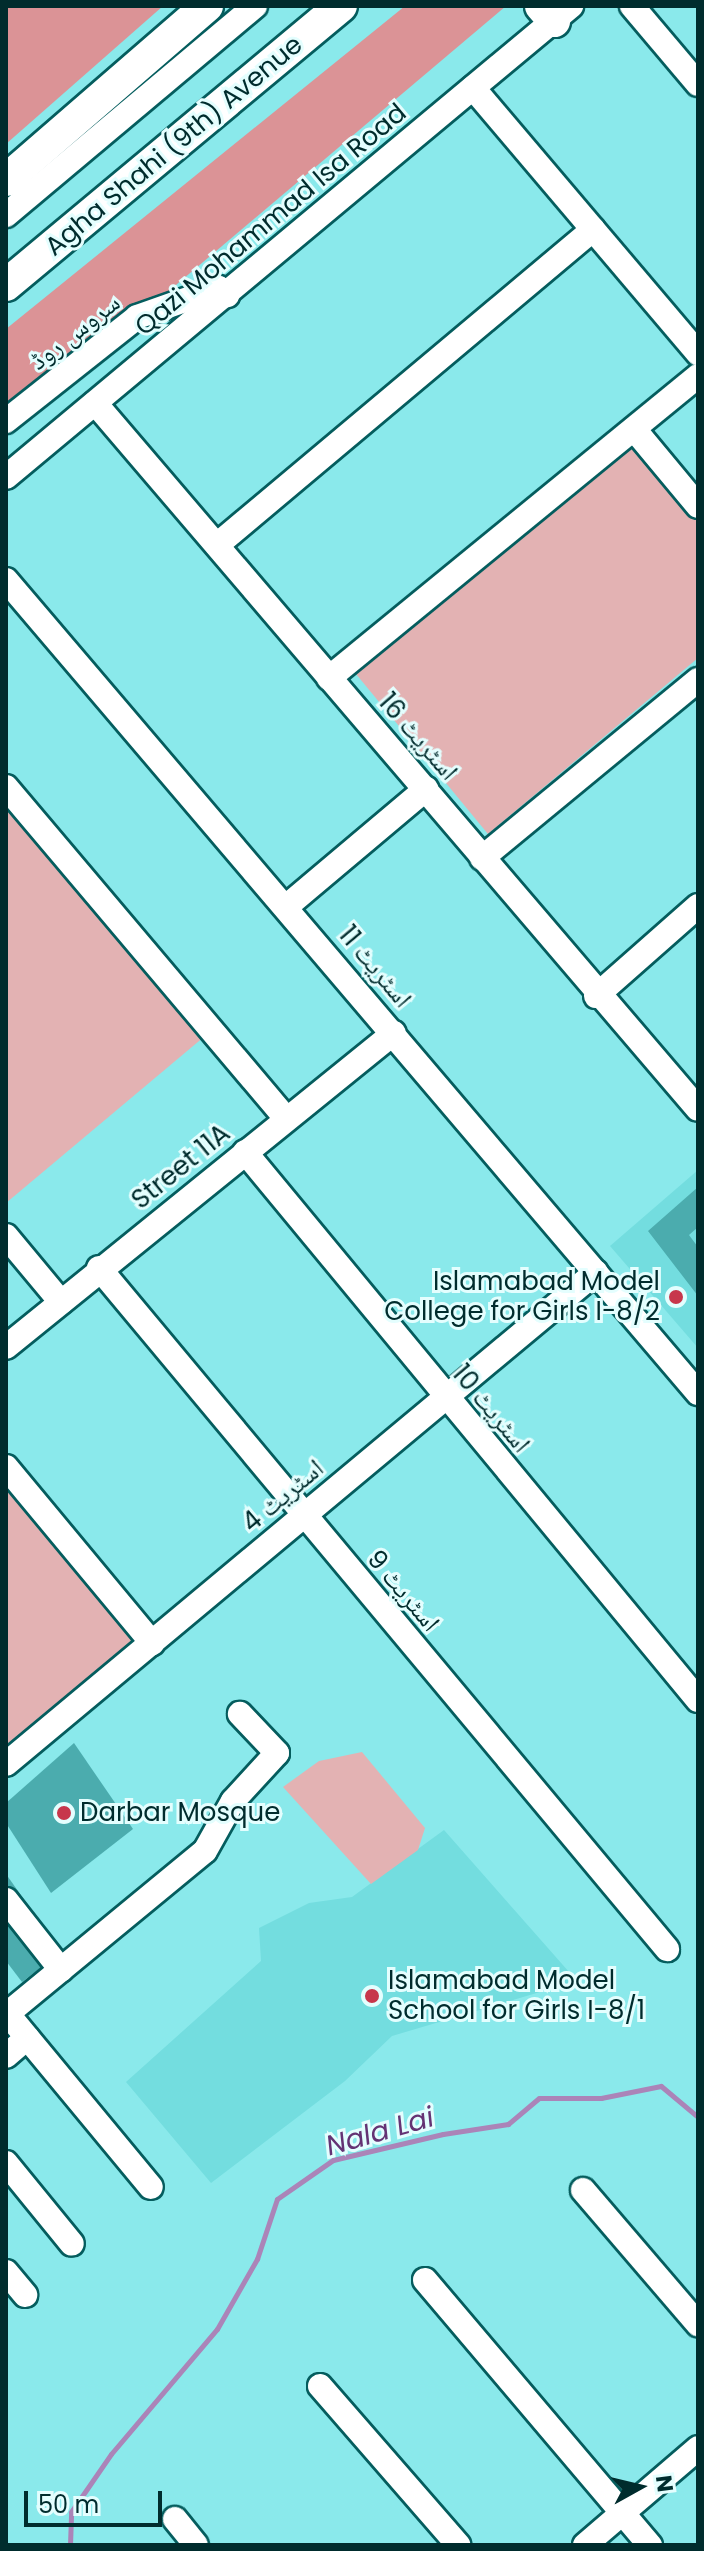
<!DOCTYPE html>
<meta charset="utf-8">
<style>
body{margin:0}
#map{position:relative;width:704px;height:2551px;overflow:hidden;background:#8ae9eb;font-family:Poppins,"Noto Naskh Arabic",sans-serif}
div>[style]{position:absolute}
.built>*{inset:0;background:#73dddf}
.green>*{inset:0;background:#e3b2b3}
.forest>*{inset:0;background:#db9396}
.stream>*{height:5px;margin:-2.5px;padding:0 2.5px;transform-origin:2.5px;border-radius:2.5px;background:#ab84b8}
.building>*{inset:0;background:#4bacae}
.roads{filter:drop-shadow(2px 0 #055d5e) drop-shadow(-2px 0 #055d5e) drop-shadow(0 2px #055d5e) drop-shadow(0 -2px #055d5e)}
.minor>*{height:24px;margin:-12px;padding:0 12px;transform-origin:12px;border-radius:12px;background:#fff}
.major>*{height:32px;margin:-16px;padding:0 16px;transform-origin:16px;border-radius:16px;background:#fff}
.dots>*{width:22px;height:22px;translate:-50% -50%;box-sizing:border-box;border:4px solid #e4fefe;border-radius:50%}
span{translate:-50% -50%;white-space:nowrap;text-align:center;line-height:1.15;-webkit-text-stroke:6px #e4fefe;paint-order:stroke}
.street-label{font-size:26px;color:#002c2d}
.poi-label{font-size:26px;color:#002c2d}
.right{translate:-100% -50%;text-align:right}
.left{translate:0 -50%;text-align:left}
.water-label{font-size:28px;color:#643374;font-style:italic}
.frame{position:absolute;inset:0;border:8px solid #002c2d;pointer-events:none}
.north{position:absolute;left:600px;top:2447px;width:80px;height:80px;-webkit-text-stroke:6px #e4fefe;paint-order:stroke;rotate:82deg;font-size:22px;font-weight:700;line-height:32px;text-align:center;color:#002c2d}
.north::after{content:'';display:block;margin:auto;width:28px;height:36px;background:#002c2d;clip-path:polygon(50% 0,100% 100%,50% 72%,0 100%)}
.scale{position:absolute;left:24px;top:2491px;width:138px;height:36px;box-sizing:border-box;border:4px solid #002c2d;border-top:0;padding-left:10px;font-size:24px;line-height:28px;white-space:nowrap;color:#002c2d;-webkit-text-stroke:6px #e4fefe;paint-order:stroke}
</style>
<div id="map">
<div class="built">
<i style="clip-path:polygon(698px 1170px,698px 1348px,610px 1246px)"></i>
<i style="clip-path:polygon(444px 1830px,577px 1981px,392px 2036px,345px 2081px,211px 2183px,126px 2082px,261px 1961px,259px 1928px,309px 1903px,352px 1897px)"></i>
</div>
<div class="green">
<i style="clip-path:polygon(635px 440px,698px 516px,698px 658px,488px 834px,356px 674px)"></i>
<i style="clip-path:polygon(6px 799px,205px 1036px,6px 1203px)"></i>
<i style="clip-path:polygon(6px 1467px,152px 1643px,6px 1764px)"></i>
<i style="clip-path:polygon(362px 1752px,425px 1828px,418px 1850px,371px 1884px,283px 1787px,319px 1761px)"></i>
</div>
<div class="forest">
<i style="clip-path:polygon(6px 6px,163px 6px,6px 144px)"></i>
<i style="clip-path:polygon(405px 6px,506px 6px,170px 290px,6px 408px,6px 329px)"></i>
</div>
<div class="stream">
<i style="left:70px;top:2545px;width:33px;rotate:-88deg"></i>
<i style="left:71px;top:2512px;width:70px;rotate:-55.4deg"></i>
<i style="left:111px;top:2454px;width:164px;rotate:-49.7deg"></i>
<i style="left:217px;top:2329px;width:81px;rotate:-60.3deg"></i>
<i style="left:257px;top:2259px;width:63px;rotate:-71.6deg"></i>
<i style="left:277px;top:2199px;width:68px;rotate:-34.9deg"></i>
<i style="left:333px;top:2160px;width:113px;rotate:-13.3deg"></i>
<i style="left:443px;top:2134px;width:66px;rotate:-8.7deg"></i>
<i style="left:508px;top:2124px;width:40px;rotate:-40deg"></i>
<i style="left:539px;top:2098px;width:62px"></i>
<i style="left:601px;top:2098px;width:61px;rotate:-11.3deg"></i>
<i style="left:661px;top:2086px;width:48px;rotate:40deg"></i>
</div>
<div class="building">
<i style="clip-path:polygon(698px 1187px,698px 1227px,689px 1235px,698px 1247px,698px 1296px,648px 1231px)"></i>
<i style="clip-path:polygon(74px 1743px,133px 1829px,51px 1893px,6px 1823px,6px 1803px)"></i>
<i style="clip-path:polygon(6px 1874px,61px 1952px,22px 1982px,6px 1961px)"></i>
</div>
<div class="roads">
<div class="minor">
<i style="left:632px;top:6px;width:102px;rotate:49.8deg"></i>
<i style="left:473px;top:88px;width:348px;rotate:49.7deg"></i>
<i style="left:6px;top:215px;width:325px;rotate:-40deg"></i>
<i style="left:95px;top:403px;width:928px;rotate:49.5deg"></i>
<i style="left:6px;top:421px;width:167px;rotate:-38.4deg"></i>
<i style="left:137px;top:317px;width:87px;rotate:-19.5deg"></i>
<i style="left:219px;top:288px;width:11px;rotate:41deg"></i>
<i style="left:634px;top:429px;width:100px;rotate:50.3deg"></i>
<i style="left:6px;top:477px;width:736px;rotate:-39.82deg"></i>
<i style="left:217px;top:545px;width:491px;rotate:-40deg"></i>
<i style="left:6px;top:580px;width:1068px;rotate:49.6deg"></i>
<i style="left:329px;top:678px;width:477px;rotate:-39.3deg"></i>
<i style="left:6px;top:787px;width:434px;rotate:49.8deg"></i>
<i style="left:482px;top:858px;width:280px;rotate:-39.5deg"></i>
<i style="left:287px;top:906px;width:182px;rotate:-40.1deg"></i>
<i style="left:596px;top:996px;width:136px;rotate:-41.4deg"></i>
<i style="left:245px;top:1152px;width:711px;rotate:50.42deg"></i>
<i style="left:6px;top:1236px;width:86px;rotate:50.2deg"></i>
<i style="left:99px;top:1268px;width:887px;rotate:50.17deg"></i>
<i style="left:6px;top:1347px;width:499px;rotate:-39deg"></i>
<i style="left:6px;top:1467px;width:229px;rotate:50.3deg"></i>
<i style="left:6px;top:1764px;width:768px;rotate:-39.82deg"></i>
<i style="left:6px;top:1900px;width:89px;rotate:51.8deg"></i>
<i style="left:6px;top:2012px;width:227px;rotate:50.4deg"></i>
<i style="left:7px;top:2014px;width:256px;rotate:-39.5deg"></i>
<i style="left:205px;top:1851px;width:57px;rotate:-60.8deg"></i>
<i style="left:233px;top:1801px;width:65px;rotate:-47.5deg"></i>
<i style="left:277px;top:1753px;width:54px;rotate:-133.5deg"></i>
<i style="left:6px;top:2056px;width:28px;rotate:-41deg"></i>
<i style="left:6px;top:2163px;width:104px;rotate:50.8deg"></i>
<i style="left:583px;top:2190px;width:177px;rotate:49.4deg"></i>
<i style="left:6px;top:2272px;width:30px;rotate:50deg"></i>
<i style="left:425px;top:2280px;width:348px;rotate:49.7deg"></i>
<i style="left:320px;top:2386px;width:211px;rotate:49deg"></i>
<i style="left:175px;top:2519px;width:33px;rotate:51deg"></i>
<i style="left:585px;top:2545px;width:149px;rotate:-40.6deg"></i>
</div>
<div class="major">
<i style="left:541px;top:6px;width:20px;rotate:49deg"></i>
<i style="left:6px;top:180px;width:266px;rotate:-40.9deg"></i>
<i style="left:6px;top:285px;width:436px;rotate:-39.8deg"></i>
</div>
</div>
<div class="dots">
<i style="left:676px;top:1297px;background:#c7374c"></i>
<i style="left:64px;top:1813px;background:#c7374c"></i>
<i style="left:372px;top:1996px;background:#c7374c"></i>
</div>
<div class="street-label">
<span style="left:174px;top:146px;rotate:-40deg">Agha Shahi (9th) Avenue</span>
<span style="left:271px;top:220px;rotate:-40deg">Qazi Mohammad Isa Road</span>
<span style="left:75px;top:332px;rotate:-38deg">سروس روڈ</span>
<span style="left:418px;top:737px;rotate:49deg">اسٹریٹ 16</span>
<span style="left:375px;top:967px;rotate:50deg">اسٹریٹ 11</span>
<span style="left:181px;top:1167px;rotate:-39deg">Street 11A</span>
<span style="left:491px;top:1409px;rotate:50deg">اسٹریٹ 10</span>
<span style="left:283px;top:1496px;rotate:-40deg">اسٹریٹ 4</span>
<span style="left:403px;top:1591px;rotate:50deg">اسٹریٹ 9</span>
</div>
<div class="poi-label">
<span class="right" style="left:660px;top:1297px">Islamabad Model<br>College for Girls I-8/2</span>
<span class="left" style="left:80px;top:1813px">Darbar Mosque</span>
<span class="left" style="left:388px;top:1996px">Islamabad Model<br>School for Girls I-8/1</span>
</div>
<div class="water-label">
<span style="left:380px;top:2132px;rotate:-16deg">Nala Lai</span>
</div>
<div class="frame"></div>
<div class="north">N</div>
<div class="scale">50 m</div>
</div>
